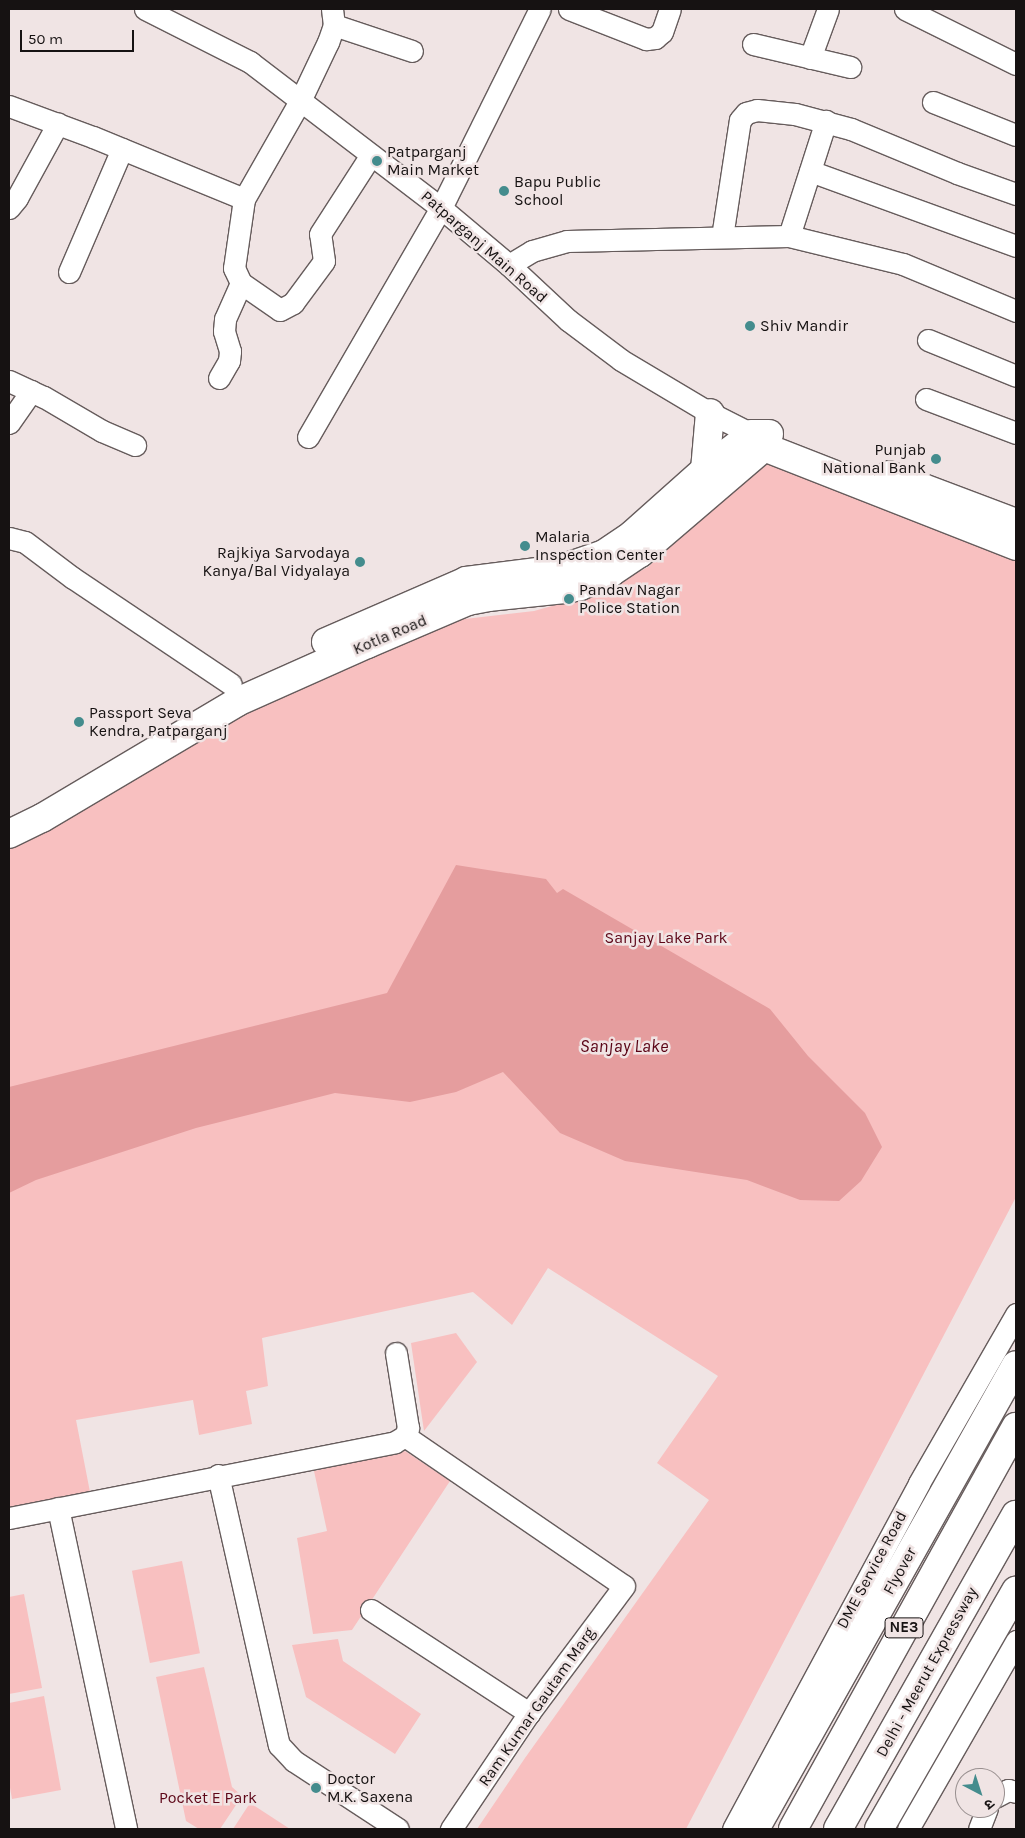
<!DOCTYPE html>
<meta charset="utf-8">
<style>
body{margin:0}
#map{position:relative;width:1025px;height:1838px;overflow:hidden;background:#f0e4e4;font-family:Karla,"Noto Sans Devanagari",sans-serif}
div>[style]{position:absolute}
.green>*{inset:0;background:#f8c0c0;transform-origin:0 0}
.water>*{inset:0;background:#e59d9e}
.roads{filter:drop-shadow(1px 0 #665c5c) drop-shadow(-1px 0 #665c5c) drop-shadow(0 1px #665c5c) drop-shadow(0 -1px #665c5c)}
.minor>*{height:21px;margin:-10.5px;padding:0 10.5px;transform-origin:10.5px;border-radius:10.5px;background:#fff}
.major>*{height:28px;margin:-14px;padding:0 14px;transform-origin:14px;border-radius:14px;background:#fff}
.highway>*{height:28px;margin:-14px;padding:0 14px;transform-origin:14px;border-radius:14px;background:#fff}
.dots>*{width:14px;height:14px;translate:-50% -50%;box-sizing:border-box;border:2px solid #f0e4e4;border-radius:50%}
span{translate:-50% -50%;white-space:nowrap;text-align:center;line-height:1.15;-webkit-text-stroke:5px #f0e4e4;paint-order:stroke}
.shield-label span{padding:1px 4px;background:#f0e4e4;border:1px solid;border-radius:4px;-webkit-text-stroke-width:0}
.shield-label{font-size:15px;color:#161212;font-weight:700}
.poi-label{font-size:16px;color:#161212}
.left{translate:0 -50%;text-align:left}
.right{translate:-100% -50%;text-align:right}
.street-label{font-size:16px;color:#161212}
.park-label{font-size:16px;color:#5d0718}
.water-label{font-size:18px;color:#590214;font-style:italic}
.frame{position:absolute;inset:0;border:10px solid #161212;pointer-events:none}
.north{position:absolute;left:955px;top:1768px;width:50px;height:50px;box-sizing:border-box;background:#f0e4e4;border:1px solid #999090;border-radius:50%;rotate:140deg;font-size:14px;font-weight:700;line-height:20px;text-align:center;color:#161212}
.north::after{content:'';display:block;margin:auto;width:18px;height:22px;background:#448c8d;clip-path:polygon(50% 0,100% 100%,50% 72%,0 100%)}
.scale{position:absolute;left:20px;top:30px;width:114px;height:22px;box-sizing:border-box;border:2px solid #161212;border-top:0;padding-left:6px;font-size:15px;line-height:18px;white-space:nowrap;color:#161212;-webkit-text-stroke:4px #f0e4e4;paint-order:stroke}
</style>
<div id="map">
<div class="green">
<i style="clip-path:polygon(769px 458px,1016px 556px,1016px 1197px,686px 1829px,477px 1829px,525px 1758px,709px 1500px,657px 1463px,718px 1376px,548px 1268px,512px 1325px,473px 1292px,262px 1338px,268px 1386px,246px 1391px,252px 1424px,199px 1435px,193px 1400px,76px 1420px,90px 1492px,9px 1518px,9px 844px,188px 743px,273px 699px,456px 620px,534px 611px,599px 593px,648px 567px)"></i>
<i style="clip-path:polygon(456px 1333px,477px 1362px,424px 1431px,411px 1343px)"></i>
<i style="clip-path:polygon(405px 1451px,450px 1481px,352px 1630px,313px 1634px,297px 1538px,327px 1531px,314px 1471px)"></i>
<i style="left:182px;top:1561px;width:94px;height:51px;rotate:79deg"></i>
<i style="clip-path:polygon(24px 1594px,42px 1688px,9px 1694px,9px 1597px)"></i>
<i style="clip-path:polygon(338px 1639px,343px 1661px,421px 1714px,395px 1754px,306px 1697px,292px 1645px)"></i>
<i style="clip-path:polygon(204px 1667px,232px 1787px,242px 1796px,220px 1829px,199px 1829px,186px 1821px,156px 1677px)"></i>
<i style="clip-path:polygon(44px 1696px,61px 1790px,12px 1799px,9px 1782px,9px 1703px)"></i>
<i style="clip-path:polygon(250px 1803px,290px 1829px,233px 1829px)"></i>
</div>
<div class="water">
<i style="clip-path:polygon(456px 865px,546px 879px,557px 893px,563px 889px,770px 1009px,808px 1056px,865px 1113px,882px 1147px,861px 1181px,839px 1201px,800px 1200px,747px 1180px,625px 1161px,560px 1133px,503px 1072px,456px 1092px,410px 1102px,335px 1093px,196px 1128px,36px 1180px,9px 1193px,9px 1087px,387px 993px)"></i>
</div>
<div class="roads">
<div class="minor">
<i style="left:145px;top:9px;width:118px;rotate:26.8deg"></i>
<i style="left:250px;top:62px;width:240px;rotate:37.4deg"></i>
<i style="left:441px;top:208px;width:89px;rotate:40deg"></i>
<i style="left:509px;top:265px;width:81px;rotate:43deg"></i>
<i style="left:568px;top:320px;width:66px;rotate:37deg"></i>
<i style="left:621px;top:360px;width:104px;rotate:30.8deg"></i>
<i style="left:710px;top:413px;width:47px;rotate:26.6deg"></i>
<i style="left:752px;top:434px;width:13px;rotate:45deg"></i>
<i style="left:332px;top:9px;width:16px;rotate:83deg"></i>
<i style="left:334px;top:25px;width:18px;rotate:109deg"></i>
<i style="left:328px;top:42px;width:65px;rotate:115.4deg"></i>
<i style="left:300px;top:101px;width:113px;rotate:119.7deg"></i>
<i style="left:244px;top:199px;width:70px;rotate:98.2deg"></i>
<i style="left:234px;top:268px;width:17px;rotate:65deg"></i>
<i style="left:241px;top:283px;width:47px;rotate:34.7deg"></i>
<i style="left:280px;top:310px;width:15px;rotate:-28deg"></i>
<i style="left:293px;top:303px;width:52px;rotate:-53.6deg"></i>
<i style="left:324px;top:261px;width:27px;rotate:-98deg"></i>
<i style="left:320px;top:234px;width:94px;rotate:-57.2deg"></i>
<i style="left:569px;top:9px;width:83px;rotate:21.3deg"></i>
<i style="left:646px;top:39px;width:9px;rotate:-6deg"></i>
<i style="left:655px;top:38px;width:9px;rotate:-41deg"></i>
<i style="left:662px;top:32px;width:24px;rotate:-71deg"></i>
<i style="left:905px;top:9px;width:124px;rotate:26.4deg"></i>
<i style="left:334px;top:25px;width:82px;rotate:18.4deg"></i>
<i style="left:753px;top:44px;width:100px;rotate:13.3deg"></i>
<i style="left:810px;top:58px;width:52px;rotate:-69.8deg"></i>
<i style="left:933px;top:102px;width:89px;rotate:21.7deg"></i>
<i style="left:9px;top:106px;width:90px;rotate:20.3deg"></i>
<i style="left:93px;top:137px;width:163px;rotate:22.3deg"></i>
<i style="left:810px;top:171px;width:219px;rotate:20deg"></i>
<i style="left:9px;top:208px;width:13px;rotate:-51deg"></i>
<i style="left:17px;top:198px;width:85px;rotate:-61.3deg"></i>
<i style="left:789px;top:236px;width:121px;rotate:-72.2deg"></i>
<i style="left:722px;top:237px;width:118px;rotate:-81.3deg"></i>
<i style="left:740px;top:120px;width:9px;rotate:-49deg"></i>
<i style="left:746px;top:113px;width:11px;rotate:-15deg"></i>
<i style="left:757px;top:110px;width:38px;rotate:6deg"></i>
<i style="left:795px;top:114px;width:58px;rotate:15deg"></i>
<i style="left:851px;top:129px;width:115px;rotate:22.5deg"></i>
<i style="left:957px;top:173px;width:63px;rotate:19.6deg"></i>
<i style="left:509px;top:265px;width:27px;rotate:-31deg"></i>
<i style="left:532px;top:251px;width:36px;rotate:-16deg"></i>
<i style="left:567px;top:241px;width:222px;rotate:-1.3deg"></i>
<i style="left:789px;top:236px;width:117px;rotate:13.8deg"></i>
<i style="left:903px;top:264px;width:122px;rotate:22.6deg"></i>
<i style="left:69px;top:272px;width:134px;rotate:-66.7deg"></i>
<i style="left:928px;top:340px;width:95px;rotate:22.2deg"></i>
<i style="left:219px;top:378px;width:20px;rotate:-60deg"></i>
<i style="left:229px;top:361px;width:10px;rotate:-84deg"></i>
<i style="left:230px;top:351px;width:21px;rotate:-107deg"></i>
<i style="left:224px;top:331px;width:12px;rotate:-85deg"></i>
<i style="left:225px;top:319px;width:39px;rotate:-66deg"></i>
<i style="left:9px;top:381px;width:38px;rotate:25deg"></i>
<i style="left:44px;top:397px;width:67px;rotate:30.4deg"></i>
<i style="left:102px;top:431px;width:36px;rotate:23deg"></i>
<i style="left:926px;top:399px;width:96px;rotate:20.7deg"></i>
<i style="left:9px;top:423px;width:39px;rotate:-55deg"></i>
<i style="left:308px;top:437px;width:265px;rotate:-59.9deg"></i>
<i style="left:441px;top:208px;width:222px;rotate:-63.6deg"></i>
<i style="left:9px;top:538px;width:16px;rotate:14deg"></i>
<i style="left:25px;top:542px;width:60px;rotate:36.9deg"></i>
<i style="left:73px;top:578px;width:190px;rotate:33.9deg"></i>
<i style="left:405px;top:1436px;width:265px;rotate:34.4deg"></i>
<i style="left:624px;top:1586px;width:159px;rotate:126.8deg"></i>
<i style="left:529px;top:1713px;width:140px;rotate:123.9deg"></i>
<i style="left:218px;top:1475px;width:277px;rotate:77.3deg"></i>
<i style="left:279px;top:1745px;width:22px;rotate:47deg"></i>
<i style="left:294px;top:1761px;width:124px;rotate:33.2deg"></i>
<i style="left:58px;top:1508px;width:328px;rotate:78deg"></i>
<i style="left:9px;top:1518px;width:393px;rotate:-11.1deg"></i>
<i style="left:395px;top:1442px;width:12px;rotate:-31deg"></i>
<i style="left:405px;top:1436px;width:9px;rotate:-69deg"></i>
<i style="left:408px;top:1428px;width:76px;rotate:-99.1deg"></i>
<i style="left:371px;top:1610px;width:189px;rotate:33.1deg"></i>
<i style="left:995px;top:1797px;width:15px;rotate:-28deg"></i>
<i style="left:1008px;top:1790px;width:8px;rotate:14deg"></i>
<i style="left:733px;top:1829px;width:393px;rotate:-61.7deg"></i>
<i style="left:919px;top:1483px;width:195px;rotate:-60.1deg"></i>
<i style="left:908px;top:1829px;width:217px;rotate:-60.1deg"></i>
<i style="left:979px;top:1829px;width:22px;rotate:-69deg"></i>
</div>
<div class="major">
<i style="left:705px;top:470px;width:57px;rotate:-85deg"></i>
<i style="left:889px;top:475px;width:136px;rotate:20.7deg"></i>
<i style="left:326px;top:642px;width:153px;rotate:-23.5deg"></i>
<i style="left:466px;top:581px;width:96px;rotate:-7.2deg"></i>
<i style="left:561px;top:569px;width:46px;rotate:-19.2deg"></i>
<i style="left:604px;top:554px;width:34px;rotate:-34deg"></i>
<i style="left:632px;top:535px;width:98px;rotate:-41.7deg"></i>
<i style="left:705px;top:470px;width:59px;rotate:-37.5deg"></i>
<i style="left:752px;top:434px;width:17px"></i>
<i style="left:9px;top:834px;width:37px;rotate:-26deg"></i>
<i style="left:42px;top:818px;width:227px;rotate:-30.7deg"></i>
<i style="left:237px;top:702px;width:142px;rotate:-24deg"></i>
<i style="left:367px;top:644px;width:110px;rotate:-23.1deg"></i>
<i style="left:468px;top:601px;width:20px;rotate:-11deg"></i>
<i style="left:488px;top:597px;width:77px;rotate:-5.9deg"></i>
<i style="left:565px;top:589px;width:15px;rotate:-11deg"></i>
<i style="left:580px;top:586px;width:33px;rotate:-23deg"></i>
<i style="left:610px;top:573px;width:36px;rotate:-34deg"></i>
<i style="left:640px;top:553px;width:163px;rotate:-40.5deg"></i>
<i style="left:764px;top:447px;width:271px;rotate:21.4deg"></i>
</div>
<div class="highway">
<i style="left:755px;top:1829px;width:532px;rotate:-60.64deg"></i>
<i style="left:793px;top:1829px;width:460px;rotate:-61deg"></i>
<i style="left:838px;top:1829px;width:361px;rotate:-60.5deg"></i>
<i style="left:879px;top:1829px;width:275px;rotate:-60.1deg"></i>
</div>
</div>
<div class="dots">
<i style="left:377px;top:161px;background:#448c8d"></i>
<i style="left:504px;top:191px;background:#448c8d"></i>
<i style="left:750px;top:326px;background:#448c8d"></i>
<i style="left:936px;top:459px;background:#448c8d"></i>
<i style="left:525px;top:546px;background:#448c8d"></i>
<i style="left:360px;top:562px;background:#448c8d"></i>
<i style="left:569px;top:599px;background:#448c8d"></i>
<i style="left:79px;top:722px;background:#448c8d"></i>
<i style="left:316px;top:1788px;background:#448c8d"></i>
</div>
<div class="shield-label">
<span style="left:904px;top:1628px">NE3</span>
</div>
<div class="poi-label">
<span class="left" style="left:387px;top:161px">Patparganj<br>Main Market</span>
<span class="left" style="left:514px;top:191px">Bapu Public<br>School</span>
<span class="left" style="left:760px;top:326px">Shiv Mandir</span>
<span class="right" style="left:926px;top:459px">Punjab<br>National Bank</span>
<span class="left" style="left:535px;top:546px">Malaria<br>Inspection Center</span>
<span class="right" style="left:350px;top:562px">Rajkiya Sarvodaya<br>Kanya/Bal Vidyalaya</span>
<span class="left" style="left:579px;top:599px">Pandav Nagar<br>Police Station</span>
<span class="left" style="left:89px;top:722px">Passport Seva<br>Kendra, Patparganj</span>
<span class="left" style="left:327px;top:1788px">Doctor<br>M.K. Saxena</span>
</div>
<div class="street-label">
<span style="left:484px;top:247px;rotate:41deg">Patparganj Main Road</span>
<span style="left:390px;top:635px;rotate:-23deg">Kotla Road</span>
<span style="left:872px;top:1570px;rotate:-62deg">DME Service Road</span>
<span style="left:900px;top:1571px;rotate:-61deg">Flyover</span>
<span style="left:927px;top:1672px;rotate:-61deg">Delhi - Meerut Expressway</span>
<span style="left:537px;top:1707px;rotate:-55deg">Ram Kumar Gautam Marg</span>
</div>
<div class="park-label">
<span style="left:666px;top:938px">Sanjay Lake Park</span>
<span style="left:208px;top:1798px">Pocket E Park</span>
</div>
<div class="water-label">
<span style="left:624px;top:1046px">Sanjay Lake</span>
</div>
<div class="frame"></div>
<div class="north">उ</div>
<div class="scale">50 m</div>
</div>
